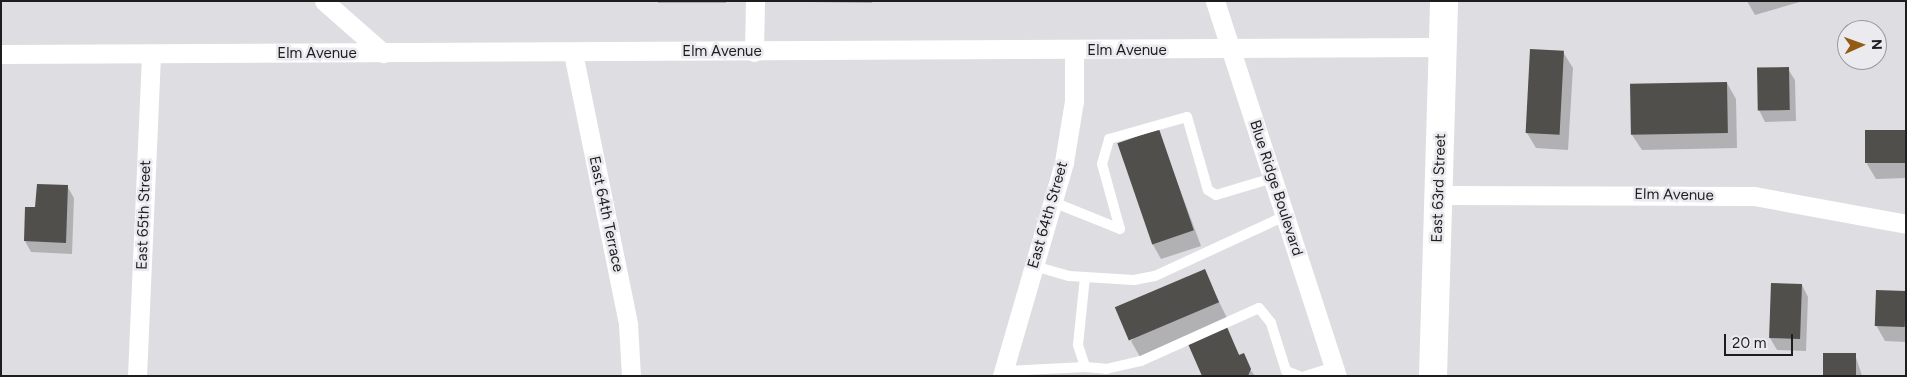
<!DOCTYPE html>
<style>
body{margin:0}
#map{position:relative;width:1907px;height:377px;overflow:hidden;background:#dedee2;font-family:Figtree,sans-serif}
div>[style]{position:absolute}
.shadow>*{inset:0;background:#0003;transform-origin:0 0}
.building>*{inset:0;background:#514f4c;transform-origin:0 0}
.lane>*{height:10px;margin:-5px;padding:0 5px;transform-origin:5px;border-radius:5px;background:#fff}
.street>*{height:19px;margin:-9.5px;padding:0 9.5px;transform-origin:9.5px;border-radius:9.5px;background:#fff}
.secondary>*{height:28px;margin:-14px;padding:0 14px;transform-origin:14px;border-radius:14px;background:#fff}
span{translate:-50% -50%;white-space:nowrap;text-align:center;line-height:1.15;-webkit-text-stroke:5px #ebebef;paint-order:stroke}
.street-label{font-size:15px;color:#1d1d1e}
.frame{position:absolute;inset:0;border:2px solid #1d1d1e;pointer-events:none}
.north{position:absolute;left:1837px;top:20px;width:50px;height:50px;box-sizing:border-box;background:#ebebef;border:1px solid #99999b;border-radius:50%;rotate:88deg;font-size:14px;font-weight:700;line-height:20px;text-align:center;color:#1d1d1e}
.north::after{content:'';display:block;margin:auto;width:18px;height:22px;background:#935c14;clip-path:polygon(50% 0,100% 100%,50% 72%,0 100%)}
.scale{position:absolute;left:1724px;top:334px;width:69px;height:22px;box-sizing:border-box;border:2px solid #1d1d1e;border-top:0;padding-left:6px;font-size:15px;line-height:18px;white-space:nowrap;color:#1d1d1e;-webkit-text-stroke:4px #ebebef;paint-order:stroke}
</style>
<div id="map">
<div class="shadow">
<i style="left:658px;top:1px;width:68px;height:2px"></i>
<i style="clip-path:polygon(806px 1px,872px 1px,872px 3px,807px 2px)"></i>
<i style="clip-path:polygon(1747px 1px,1803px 1px,1755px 15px)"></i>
<i style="clip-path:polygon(1563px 52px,1573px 68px,1568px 150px,1536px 148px,1527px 133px)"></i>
<i style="clip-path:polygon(1788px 69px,1795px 80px,1796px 121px,1765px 122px,1759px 110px)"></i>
<i style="clip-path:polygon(1727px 83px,1736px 99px,1737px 148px,1642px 150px,1632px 135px)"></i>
<i style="clip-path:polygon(1158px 130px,1201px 246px,1161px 259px,1152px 243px)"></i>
<i style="clip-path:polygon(1906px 132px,1906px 178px,1876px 179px,1867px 164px)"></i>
<i style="clip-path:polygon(67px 186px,74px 198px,72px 254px,31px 252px,25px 241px,37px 209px)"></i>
<i style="clip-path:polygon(1204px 271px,1227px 318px,1140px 357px,1131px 341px)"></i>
<i style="clip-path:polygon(1773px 284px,1802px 285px,1808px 297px,1806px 351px,1777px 350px,1770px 338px)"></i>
<i style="clip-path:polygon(1906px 292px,1906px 342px,1885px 341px,1876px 325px)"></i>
<i style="clip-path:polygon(1226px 328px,1240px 356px,1255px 376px,1203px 376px)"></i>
<i style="clip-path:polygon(1855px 354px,1862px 376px,1824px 376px)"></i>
</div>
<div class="building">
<i style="left:1530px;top:49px;width:34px;height:84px;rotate:3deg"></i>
<i style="left:1789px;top:67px;width:43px;height:32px;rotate:89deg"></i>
<i style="left:1727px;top:82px;width:51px;height:97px;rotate:89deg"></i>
<i style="left:1159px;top:129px;width:107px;height:44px;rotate:71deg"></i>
<i style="left:1906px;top:130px;width:33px;height:41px;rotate:90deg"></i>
<i style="clip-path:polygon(37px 184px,68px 185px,66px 243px,24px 241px,25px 207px,35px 207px)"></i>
<i style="left:1205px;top:269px;width:36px;height:98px;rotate:67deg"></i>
<i style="left:1771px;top:283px;width:31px;height:55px;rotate:2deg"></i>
<i style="left:1876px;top:290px;width:30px;height:36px;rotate:2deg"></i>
<i style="clip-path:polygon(1227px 327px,1239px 355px,1244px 353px,1251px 369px,1248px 376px,1202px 376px,1188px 344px)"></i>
<i style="left:1823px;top:353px;width:33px;height:23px"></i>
</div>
<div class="lane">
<i style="left:1053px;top:202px;width:72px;rotate:21.9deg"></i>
<i style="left:1120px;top:229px;width:67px;rotate:-105.5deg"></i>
<i style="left:1102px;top:164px;width:26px;rotate:-74deg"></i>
<i style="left:1109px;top:139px;width:81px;rotate:-15.8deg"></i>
<i style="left:1187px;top:117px;width:76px;rotate:74deg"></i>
<i style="left:1208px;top:190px;width:9px;rotate:32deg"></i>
<i style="left:1216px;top:195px;width:59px;rotate:-16.6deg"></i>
<i style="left:1034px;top:266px;width:36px;rotate:16deg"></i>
<i style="left:1069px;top:276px;width:65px;rotate:3.5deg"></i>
<i style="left:1134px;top:280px;width:21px;rotate:-11deg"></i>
<i style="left:1155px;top:276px;width:143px;rotate:-24.8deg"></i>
<i style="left:1085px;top:277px;width:68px;rotate:95.9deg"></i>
<i style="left:1078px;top:345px;width:23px;rotate:72deg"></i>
<i style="left:1085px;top:367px;width:21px;rotate:5deg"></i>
<i style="left:1106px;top:369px;width:36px;rotate:-13deg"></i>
<i style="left:1141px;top:361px;width:129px;rotate:-24.2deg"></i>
<i style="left:1259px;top:308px;width:19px;rotate:51deg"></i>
<i style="left:1271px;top:323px;width:50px;rotate:72.6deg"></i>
<i style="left:1286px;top:371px;width:14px;rotate:21deg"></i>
<i style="left:1004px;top:371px;width:81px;rotate:-2.8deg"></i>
<i style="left:1305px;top:376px;width:31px;rotate:-17deg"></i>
</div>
<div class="street">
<i style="left:324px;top:1px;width:79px;rotate:41.4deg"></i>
<i style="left:1215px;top:1px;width:394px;rotate:72deg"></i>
<i style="left:754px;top:52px;width:51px;rotate:-88.9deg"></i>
<i style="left:573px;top:53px;width:277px;rotate:78.5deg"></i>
<i style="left:628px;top:324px;width:52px;rotate:86.7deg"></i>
<i style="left:1px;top:54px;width:1441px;rotate:-0.28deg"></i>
<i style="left:1439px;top:195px;width:315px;rotate:0.2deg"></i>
<i style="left:1754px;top:196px;width:155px;rotate:10.4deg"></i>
<i style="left:137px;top:376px;width:322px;rotate:-87.5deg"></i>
<i style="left:1002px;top:376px;width:223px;rotate:-73.8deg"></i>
<i style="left:1064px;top:162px;width:62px;rotate:-80.7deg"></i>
<i style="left:1074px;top:101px;width:50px;rotate:-90deg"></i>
</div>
<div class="secondary">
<i style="left:1433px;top:376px;width:375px;rotate:-88.3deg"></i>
</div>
<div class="street-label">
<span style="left:1127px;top:51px">Elm Avenue</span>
<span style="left:722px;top:52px">Elm Avenue</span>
<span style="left:317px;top:54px">Elm Avenue</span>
<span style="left:1276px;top:188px;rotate:72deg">Blue Ridge Boulevard</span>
<span style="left:1439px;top:188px;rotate:-88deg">East 63rd Street</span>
<span style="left:1674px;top:195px;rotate:1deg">Elm Avenue</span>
<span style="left:606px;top:214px;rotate:78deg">East 64th Terrace</span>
<span style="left:144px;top:215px;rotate:-88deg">East 65th Street</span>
<span style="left:1048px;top:215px;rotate:-74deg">East 64th Street</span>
</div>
<div class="frame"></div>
<div class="north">N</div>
<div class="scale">20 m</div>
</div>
